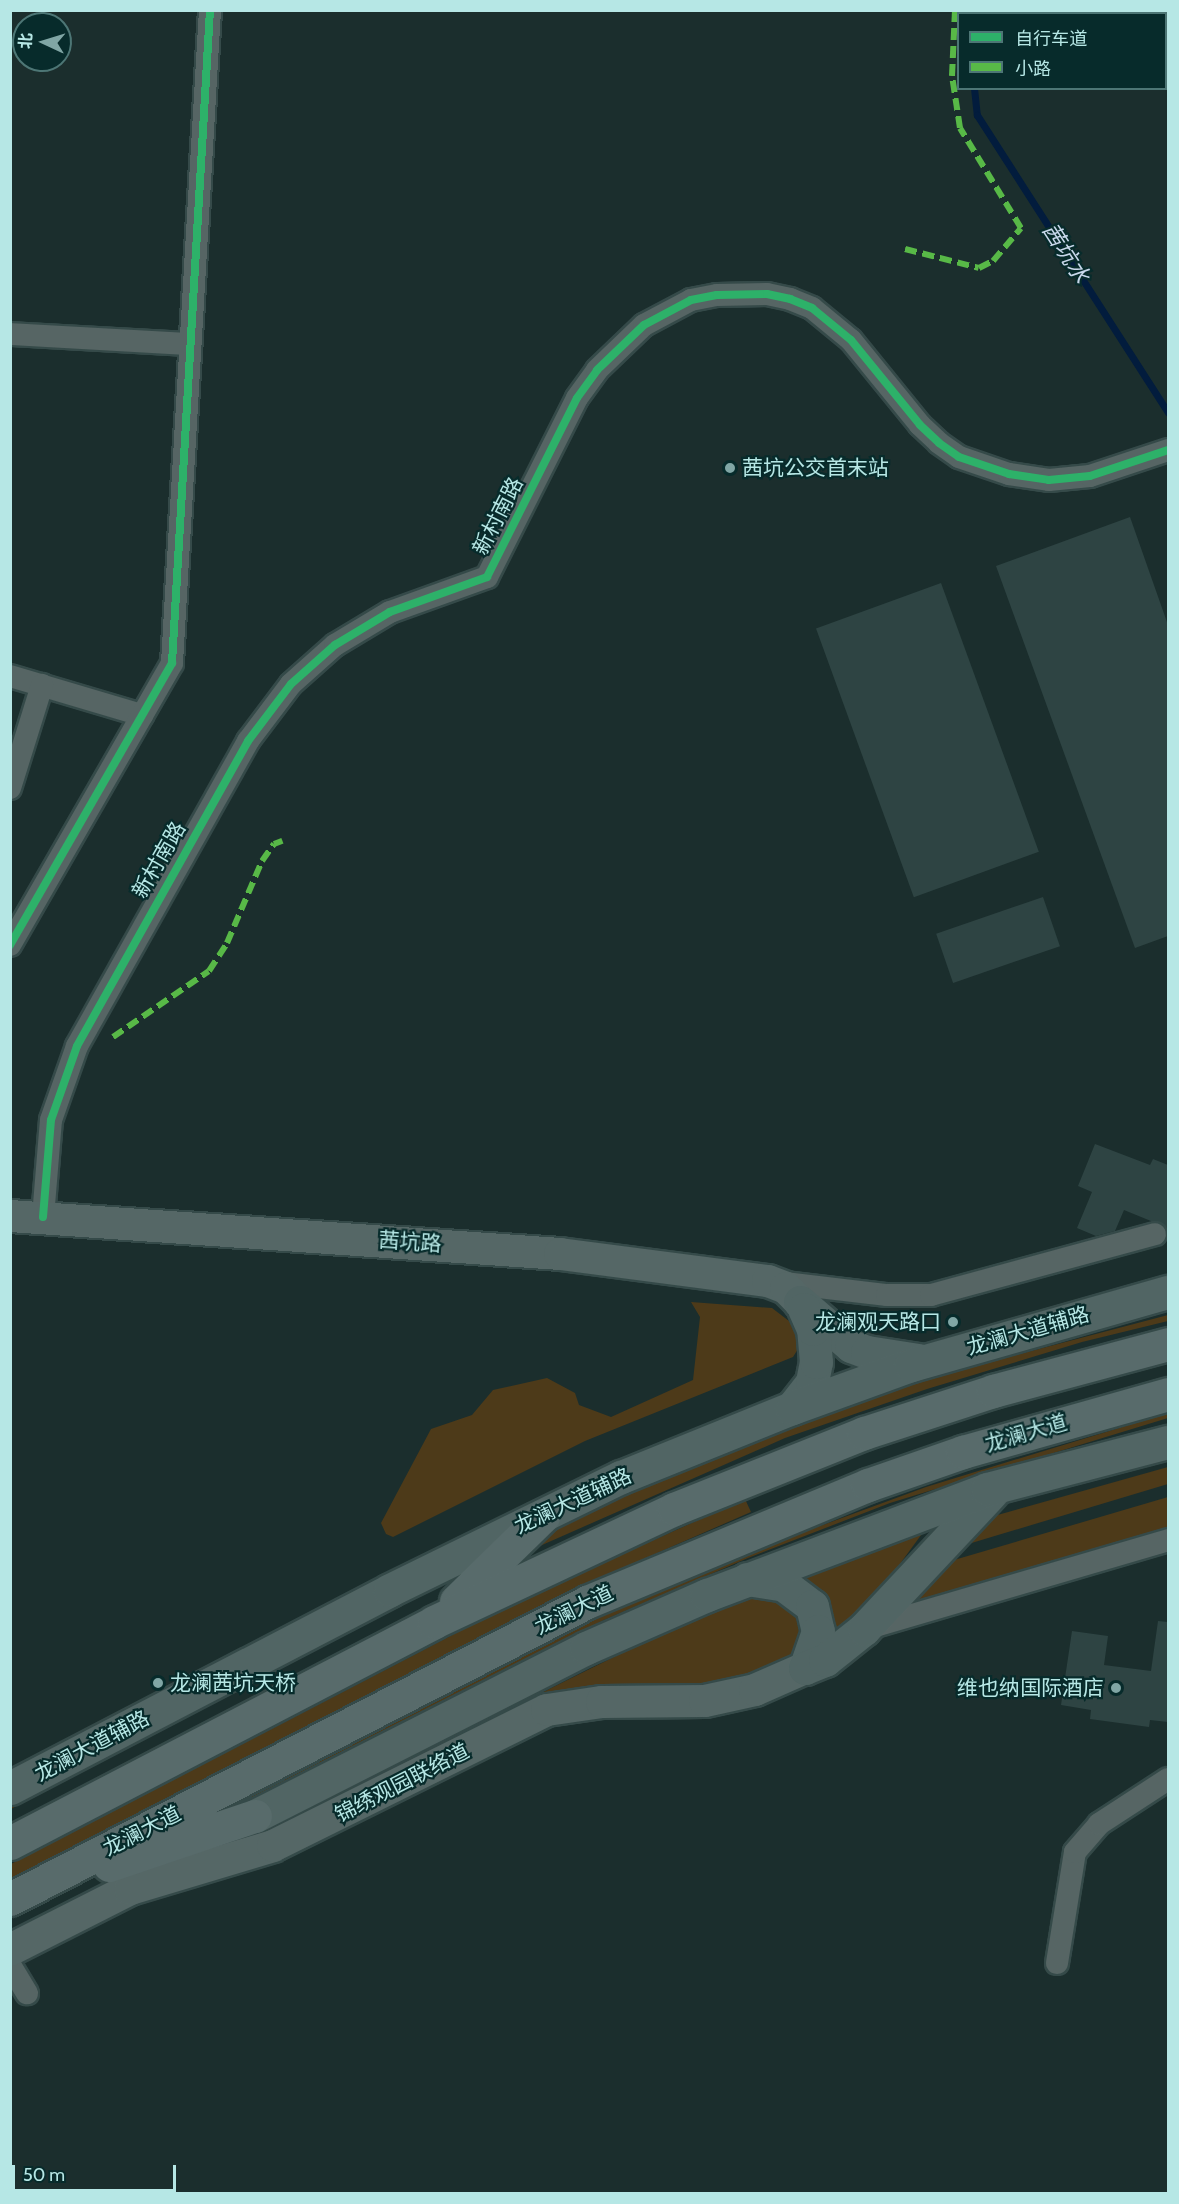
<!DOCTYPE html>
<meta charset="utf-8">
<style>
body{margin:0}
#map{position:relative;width:1179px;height:2204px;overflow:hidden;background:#1b2e2d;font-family:Cabin,"Noto Sans SC",sans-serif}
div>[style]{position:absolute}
.green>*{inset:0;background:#4d3a19}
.stream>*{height:7px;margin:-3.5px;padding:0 3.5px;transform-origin:3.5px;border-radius:3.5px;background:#021c3d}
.building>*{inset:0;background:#2e4443;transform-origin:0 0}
.roads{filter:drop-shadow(2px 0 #354a49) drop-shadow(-2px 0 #354a49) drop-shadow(0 2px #354a49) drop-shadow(0 -2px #354a49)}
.street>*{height:22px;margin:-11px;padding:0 11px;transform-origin:11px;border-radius:11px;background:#566564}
.secondary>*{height:32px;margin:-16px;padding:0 16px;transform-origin:16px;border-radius:16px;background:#556766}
.primary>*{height:33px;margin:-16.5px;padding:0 16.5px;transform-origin:16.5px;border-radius:16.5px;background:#516564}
.highway>*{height:33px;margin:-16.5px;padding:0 16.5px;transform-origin:16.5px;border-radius:16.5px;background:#586b6b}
.quiet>*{height:6px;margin-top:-3px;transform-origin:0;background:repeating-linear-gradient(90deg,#58b947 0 12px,transparent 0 18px)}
.cycleway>*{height:8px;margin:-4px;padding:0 4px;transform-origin:4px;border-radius:4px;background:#2db169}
.dots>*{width:16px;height:16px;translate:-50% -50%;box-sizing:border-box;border:3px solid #072b2b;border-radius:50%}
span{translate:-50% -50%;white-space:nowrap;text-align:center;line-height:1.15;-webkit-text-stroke:4.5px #072b2b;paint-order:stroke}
.poi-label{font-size:21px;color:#b6e7e5}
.left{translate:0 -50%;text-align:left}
.right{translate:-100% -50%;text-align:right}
.street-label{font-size:21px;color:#b6e7e5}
.water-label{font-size:22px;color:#c8d8eb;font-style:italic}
.frame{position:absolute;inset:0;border:12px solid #b6e7e5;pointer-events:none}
.legend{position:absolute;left:957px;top:12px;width:210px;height:78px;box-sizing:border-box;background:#072b2b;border:2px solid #4d7675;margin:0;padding:8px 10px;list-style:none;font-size:18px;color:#b6e7e5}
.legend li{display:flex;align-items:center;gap:12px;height:30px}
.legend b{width:30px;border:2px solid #4d7675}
.north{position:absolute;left:12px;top:12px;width:60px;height:60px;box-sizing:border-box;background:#072b2b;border:2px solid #4d7675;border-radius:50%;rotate:274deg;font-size:16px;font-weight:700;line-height:24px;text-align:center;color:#b6e7e5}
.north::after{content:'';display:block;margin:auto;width:21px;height:27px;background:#80a6a5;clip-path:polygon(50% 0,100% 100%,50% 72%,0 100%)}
.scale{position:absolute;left:12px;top:2165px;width:164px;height:27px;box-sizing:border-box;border:3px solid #b6e7e5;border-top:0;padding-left:8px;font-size:18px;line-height:21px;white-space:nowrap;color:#b6e7e5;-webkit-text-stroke:4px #072b2b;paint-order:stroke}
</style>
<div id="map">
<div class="green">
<i style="clip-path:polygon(691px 1302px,772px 1308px,789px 1321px,803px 1341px,793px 1357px,585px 1441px,393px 1537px,386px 1534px,381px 1523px,431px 1429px,472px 1415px,493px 1390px,547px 1378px,575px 1393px,579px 1405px,611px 1417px,693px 1380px,700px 1317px)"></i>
<i style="clip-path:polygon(1168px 1315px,1168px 1321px,1082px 1342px,927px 1389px,785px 1438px,508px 1560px,575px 1513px,830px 1404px)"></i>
<i style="clip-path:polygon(1168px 1413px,1168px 1418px,890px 1503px,748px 1558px,604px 1620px,268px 1795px,208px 1818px,589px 1621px,725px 1561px,926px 1487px)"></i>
<i style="clip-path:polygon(1168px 1467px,1168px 1484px,945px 1551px,971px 1528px,994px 1516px)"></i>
<i style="clip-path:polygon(1168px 1497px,1168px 1527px,918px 1601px,916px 1595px,954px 1560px)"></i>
<i style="clip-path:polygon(745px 1499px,751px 1512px,559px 1596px,11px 1879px,11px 1864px,516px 1602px)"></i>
<i style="clip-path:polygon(924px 1531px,870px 1605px,828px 1643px,790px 1581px)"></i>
<i style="clip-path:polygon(477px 1562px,308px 1654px,11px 1809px,11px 1799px)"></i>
<i style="clip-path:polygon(772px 1593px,804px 1618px,798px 1656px,730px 1685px,520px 1709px,527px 1700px,622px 1653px,744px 1599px)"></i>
</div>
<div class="stream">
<i style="left:972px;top:14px;width:4px;rotate:-76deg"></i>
<i style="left:974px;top:88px;width:27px;rotate:84deg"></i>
<i style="left:977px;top:115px;width:354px;rotate:57.3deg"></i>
</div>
<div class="building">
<i style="clip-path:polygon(1130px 517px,1168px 625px,1168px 936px,1135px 948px,996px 566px)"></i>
<i style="left:941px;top:583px;width:286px;height:133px;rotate:70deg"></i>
<i style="left:1043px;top:897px;width:52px;height:113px;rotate:71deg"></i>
<i style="clip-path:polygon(1095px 1144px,1150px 1165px,1153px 1159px,1168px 1165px,1168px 1228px,1124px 1210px,1115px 1231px,1096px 1236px,1077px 1228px,1092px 1192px,1078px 1186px)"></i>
<i style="clip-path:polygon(1158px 1621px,1168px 1622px,1168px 1722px,1150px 1720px,1149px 1727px,1090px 1719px,1091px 1710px,1061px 1705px,1072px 1631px,1108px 1636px,1104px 1665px,1151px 1671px)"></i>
</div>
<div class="roads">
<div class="street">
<i style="left:10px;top:334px;width:180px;rotate:3.2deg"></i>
<i style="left:10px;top:676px;width:138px;rotate:16.5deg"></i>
<i style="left:10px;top:788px;width:108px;rotate:-72.7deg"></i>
<i style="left:10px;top:945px;width:325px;rotate:-60.1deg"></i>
<i style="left:172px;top:663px;width:654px;rotate:-86.67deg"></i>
<i style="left:43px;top:1217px;width:97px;rotate:-85.3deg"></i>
<i style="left:51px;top:1120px;width:78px;rotate:-70.6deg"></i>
<i style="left:77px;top:1046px;width:350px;rotate:-60.7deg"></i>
<i style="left:248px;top:741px;width:71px;rotate:-53deg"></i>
<i style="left:291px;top:684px;width:59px;rotate:-41.6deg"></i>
<i style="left:335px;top:645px;width:64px;rotate:-31deg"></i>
<i style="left:390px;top:612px;width:103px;rotate:-19.8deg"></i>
<i style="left:487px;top:577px;width:200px;rotate:-63.3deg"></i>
<i style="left:577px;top:398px;width:34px;rotate:-54deg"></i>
<i style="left:597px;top:370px;width:65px;rotate:-43.8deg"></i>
<i style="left:644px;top:325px;width:53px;rotate:-28deg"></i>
<i style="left:691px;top:300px;width:26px;rotate:-11deg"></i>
<i style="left:717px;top:295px;width:50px;rotate:-1.1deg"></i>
<i style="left:767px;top:294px;width:24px;rotate:12deg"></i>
<i style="left:790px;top:299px;width:24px;rotate:22deg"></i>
<i style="left:812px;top:308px;width:50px;rotate:39.4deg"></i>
<i style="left:851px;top:340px;width:109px;rotate:50.9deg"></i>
<i style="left:920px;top:425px;width:26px;rotate:43deg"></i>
<i style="left:939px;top:443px;width:24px;rotate:35deg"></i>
<i style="left:959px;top:457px;width:53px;rotate:18.8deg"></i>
<i style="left:1009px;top:474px;width:40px;rotate:8.5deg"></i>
<i style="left:1049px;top:480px;width:41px;rotate:-5.6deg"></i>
<i style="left:1090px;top:476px;width:82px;rotate:-18.4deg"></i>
<i style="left:776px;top:1282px;width:112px;rotate:6.7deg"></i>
<i style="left:887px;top:1295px;width:44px"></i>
<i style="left:931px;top:1295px;width:232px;rotate:-15.2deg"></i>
<i style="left:868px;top:1628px;width:313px;rotate:-16.3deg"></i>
<i style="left:1057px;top:1963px;width:112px;rotate:-80.8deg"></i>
<i style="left:1075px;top:1852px;width:37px;rotate:-49deg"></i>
<i style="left:1099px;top:1824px;width:82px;rotate:-33.1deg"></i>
<i style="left:10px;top:1965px;width:33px;rotate:59deg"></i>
</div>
<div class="secondary">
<i style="left:10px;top:1216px;width:551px;rotate:3.95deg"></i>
<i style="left:560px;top:1254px;width:210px;rotate:7.4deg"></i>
<i style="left:768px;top:1281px;width:19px;rotate:21deg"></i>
<i style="left:786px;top:1288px;width:20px;rotate:45deg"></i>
<i style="left:10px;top:1950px;width:135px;rotate:-26.9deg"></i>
<i style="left:130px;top:1889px;width:149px;rotate:-16.7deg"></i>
<i style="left:273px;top:1846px;width:306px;rotate:-26.4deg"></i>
<i style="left:547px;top:1710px;width:56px;rotate:-8.3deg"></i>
<i style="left:602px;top:1702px;width:103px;rotate:-0.6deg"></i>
<i style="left:705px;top:1701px;width:51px;rotate:-12.4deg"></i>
<i style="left:755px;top:1690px;width:55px;rotate:-23.7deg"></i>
</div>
<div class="primary">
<i style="left:800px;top:1302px;width:67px;rotate:40.8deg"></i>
<i style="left:851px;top:1346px;width:17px;rotate:21deg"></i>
<i style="left:867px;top:1352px;width:52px;rotate:8.9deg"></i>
<i style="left:792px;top:1408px;width:33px;rotate:-52deg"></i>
<i style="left:812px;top:1382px;width:20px;rotate:-79deg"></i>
<i style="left:816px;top:1362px;width:33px;rotate:-95deg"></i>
<i style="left:813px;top:1329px;width:22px;rotate:-114deg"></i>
<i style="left:747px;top:1579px;width:37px;rotate:9deg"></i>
<i style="left:784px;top:1585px;width:35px;rotate:37deg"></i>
<i style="left:812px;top:1606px;width:26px;rotate:77deg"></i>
<i style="left:818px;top:1631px;width:39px;rotate:109deg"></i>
<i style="left:805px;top:1668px;width:22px;rotate:-22deg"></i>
<i style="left:825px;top:1660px;width:50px;rotate:-38.5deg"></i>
<i style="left:864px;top:1629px;width:187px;rotate:-46.9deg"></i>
<i style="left:10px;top:1788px;width:428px;rotate:-27.5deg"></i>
<i style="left:390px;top:1590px;width:257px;rotate:-26.1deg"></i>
<i style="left:621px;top:1477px;width:184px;rotate:-22deg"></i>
<i style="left:792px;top:1408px;width:127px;rotate:-19.9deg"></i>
<i style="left:911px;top:1365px;width:267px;rotate:-15.9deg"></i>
<i style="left:255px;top:1816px;width:371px;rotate:-26.9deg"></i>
<i style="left:586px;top:1648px;width:132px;rotate:-23.7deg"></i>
<i style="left:707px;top:1595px;width:299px;rotate:-20.7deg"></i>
<i style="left:987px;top:1489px;width:187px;rotate:-14.6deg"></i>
</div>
<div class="highway">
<i style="left:456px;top:1601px;width:122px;rotate:-44.3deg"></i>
<i style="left:10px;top:1843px;width:478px;rotate:-27.5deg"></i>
<i style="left:434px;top:1622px;width:265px;rotate:-25.2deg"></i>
<i style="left:674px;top:1509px;width:205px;rotate:-21.8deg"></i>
<i style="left:864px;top:1433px;width:136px;rotate:-18deg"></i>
<i style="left:993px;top:1391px;width:181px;rotate:-15deg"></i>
<i style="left:109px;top:1865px;width:154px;rotate:-18.6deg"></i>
<i style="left:10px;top:1899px;width:649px;rotate:-27.24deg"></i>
<i style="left:587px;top:1602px;width:304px;rotate:-22.6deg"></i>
<i style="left:868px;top:1485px;width:101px;rotate:-19.2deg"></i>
<i style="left:963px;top:1452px;width:213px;rotate:-15.8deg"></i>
</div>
</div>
<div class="quiet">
<i style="left:905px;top:249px;width:76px;rotate:14.4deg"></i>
<i style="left:979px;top:268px;width:16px;rotate:-27deg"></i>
<i style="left:993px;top:261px;width:43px;rotate:-49.7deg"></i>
<i style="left:1021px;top:228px;width:117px;rotate:-121.4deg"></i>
<i style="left:960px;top:128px;width:53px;rotate:-98.7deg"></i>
<i style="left:952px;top:76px;width:66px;rotate:-87.4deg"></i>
<i style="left:113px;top:1037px;width:116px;rotate:-34.5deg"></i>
<i style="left:209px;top:971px;width:33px;rotate:-57deg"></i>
<i style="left:227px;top:943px;width:89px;rotate:-66.9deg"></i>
<i style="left:262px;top:861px;width:21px;rotate:-55deg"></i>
<i style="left:274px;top:844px;width:9px;rotate:-21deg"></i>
</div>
<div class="cycleway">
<i style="left:10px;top:945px;width:325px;rotate:-60.1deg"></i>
<i style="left:172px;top:663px;width:654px;rotate:-86.67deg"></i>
<i style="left:43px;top:1217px;width:97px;rotate:-85.3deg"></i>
<i style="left:51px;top:1120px;width:78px;rotate:-70.6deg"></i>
<i style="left:77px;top:1046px;width:350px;rotate:-60.7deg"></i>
<i style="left:248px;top:741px;width:71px;rotate:-53deg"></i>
<i style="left:291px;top:684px;width:59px;rotate:-41.6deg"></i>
<i style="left:335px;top:645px;width:64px;rotate:-31deg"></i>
<i style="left:390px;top:612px;width:103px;rotate:-19.8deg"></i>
<i style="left:487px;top:577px;width:200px;rotate:-63.3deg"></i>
<i style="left:577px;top:398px;width:34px;rotate:-54deg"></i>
<i style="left:597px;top:370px;width:65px;rotate:-43.8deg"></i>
<i style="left:644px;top:325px;width:53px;rotate:-28deg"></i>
<i style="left:691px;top:300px;width:26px;rotate:-11deg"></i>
<i style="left:717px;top:295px;width:50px;rotate:-1.1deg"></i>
<i style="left:767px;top:294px;width:24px;rotate:12deg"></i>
<i style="left:790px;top:299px;width:24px;rotate:22deg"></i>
<i style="left:812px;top:308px;width:50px;rotate:39.4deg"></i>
<i style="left:851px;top:340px;width:109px;rotate:50.9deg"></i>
<i style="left:920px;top:425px;width:26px;rotate:43deg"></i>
<i style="left:939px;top:443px;width:24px;rotate:35deg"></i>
<i style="left:959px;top:457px;width:53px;rotate:18.8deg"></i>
<i style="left:1009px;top:474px;width:40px;rotate:8.5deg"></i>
<i style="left:1049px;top:480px;width:41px;rotate:-5.6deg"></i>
<i style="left:1090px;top:476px;width:82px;rotate:-18.4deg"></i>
</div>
<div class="dots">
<i style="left:730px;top:468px;background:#80a6a5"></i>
<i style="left:953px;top:1322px;background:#80a6a5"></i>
<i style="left:158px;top:1683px;background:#80a6a5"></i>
<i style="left:1116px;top:1688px;background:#80a6a5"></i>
</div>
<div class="poi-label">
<span class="left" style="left:742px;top:468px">茜坑公交首末站</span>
<span class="right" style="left:941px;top:1322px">龙澜观天路口</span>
<span class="left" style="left:170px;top:1683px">龙澜茜坑天桥</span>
<span class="right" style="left:1104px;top:1688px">维也纳国际酒店</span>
</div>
<div class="street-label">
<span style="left:498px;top:516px;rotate:-63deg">新村南路</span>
<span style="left:159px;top:860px;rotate:-60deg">新村南路</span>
<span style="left:410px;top:1242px;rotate:4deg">茜坑路</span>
<span style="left:1028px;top:1331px;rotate:-16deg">龙澜大道辅路</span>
<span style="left:1026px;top:1433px;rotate:-16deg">龙澜大道</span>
<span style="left:573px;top:1501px;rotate:-25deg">龙澜大道辅路</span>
<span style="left:574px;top:1610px;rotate:-26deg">龙澜大道</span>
<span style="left:92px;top:1746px;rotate:-28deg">龙澜大道辅路</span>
<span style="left:402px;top:1783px;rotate:-27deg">锦绣观园联络道</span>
<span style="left:142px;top:1831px;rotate:-27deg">龙澜大道</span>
</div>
<div class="water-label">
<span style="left:1066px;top:253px;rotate:57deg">茜坑水</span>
</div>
<div class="frame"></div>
<ul class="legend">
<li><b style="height:8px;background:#2db169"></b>自行车道</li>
<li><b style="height:8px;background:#58b947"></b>小路</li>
</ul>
<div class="north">北</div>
<div class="scale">50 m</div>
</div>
